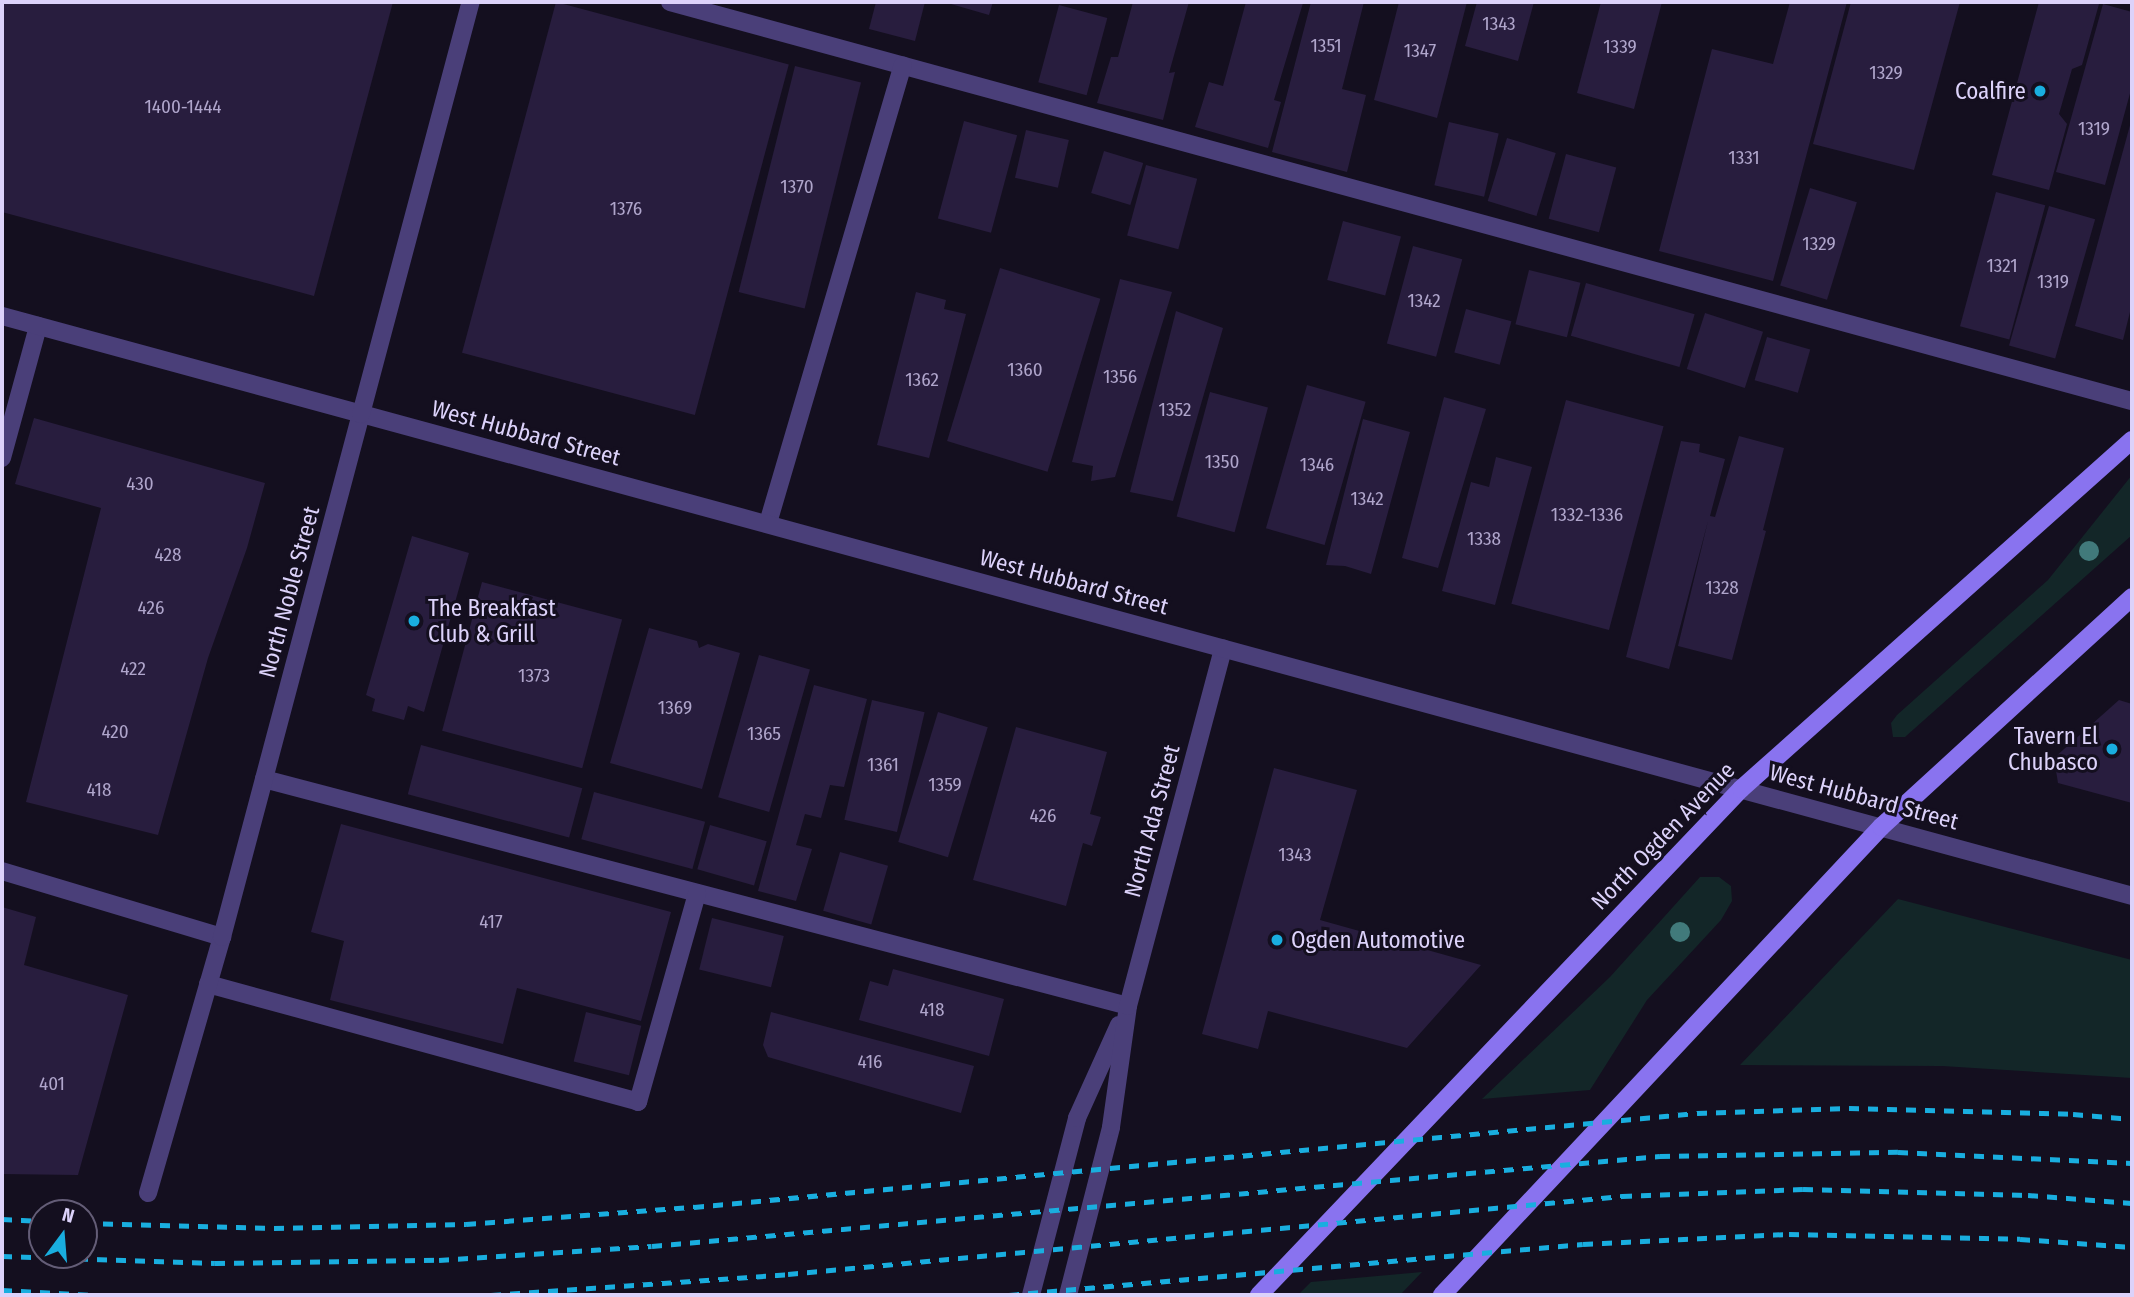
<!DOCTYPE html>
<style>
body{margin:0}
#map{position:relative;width:2134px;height:1297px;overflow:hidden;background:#140f1f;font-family:"Fira Sans Condensed",sans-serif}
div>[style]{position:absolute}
.green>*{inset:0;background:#132628}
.building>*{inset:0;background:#281d3e;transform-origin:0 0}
.service>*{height:18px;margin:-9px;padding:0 9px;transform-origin:9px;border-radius:9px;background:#4a3f79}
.minor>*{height:18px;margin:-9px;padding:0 9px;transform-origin:9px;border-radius:9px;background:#4a3f79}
.tertiary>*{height:18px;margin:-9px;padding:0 9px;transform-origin:9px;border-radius:9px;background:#4a3f79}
.secondary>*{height:18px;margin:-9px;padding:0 9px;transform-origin:9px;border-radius:9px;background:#8973ef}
.rail>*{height:5px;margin-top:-2.5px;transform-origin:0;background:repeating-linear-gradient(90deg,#19aedf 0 10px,transparent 0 19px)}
.trees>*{width:20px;height:20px;margin:-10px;border-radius:50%;background:#417a7b}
.dots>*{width:19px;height:19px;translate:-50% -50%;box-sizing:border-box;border:4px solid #140f1f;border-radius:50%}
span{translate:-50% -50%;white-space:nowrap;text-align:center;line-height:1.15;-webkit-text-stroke:6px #140f1f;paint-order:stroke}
.number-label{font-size:19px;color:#afa5cb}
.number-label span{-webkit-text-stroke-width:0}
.poi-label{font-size:23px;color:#dcd2fa}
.right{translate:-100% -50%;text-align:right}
.left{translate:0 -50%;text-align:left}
.street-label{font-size:23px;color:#dcd2fa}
.frame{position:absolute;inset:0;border:4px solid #dcd2fa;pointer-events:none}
.north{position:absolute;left:28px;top:1199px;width:70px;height:70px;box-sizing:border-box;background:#140f1f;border:2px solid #645d77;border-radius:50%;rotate:16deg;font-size:19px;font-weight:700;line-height:28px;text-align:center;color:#dcd2fa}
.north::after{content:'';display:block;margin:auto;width:24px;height:32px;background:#19aedf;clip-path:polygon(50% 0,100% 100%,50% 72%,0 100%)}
</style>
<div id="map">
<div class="green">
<i style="clip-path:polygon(2132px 475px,2132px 535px,1905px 737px,1893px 737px,1891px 723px,1897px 715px,2048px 580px)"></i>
<i style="clip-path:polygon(1700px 877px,1719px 877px,1731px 886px,1732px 901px,1721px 920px,1647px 1000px,1590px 1090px,1482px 1099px,1610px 977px)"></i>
<i style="clip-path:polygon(1898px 899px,2132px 960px,2132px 1078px,1942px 1066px,1740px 1065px)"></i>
<i style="clip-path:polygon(1422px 1272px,1400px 1295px,1298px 1295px,1311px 1282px)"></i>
</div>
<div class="building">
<i style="clip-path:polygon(2px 2px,393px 2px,314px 296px,2px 212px)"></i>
<i style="left:556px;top:2px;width:241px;height:363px;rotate:15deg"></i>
<i style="clip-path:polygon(876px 2px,925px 2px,915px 41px,869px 29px)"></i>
<i style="clip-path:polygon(944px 2px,993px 2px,989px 15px)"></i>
<i style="clip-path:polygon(1133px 2px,1189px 2px,1169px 73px,1175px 72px,1163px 120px,1097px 103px,1111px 57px,1118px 57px)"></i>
<i style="clip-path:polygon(1246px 2px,1303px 3px,1274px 100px,1281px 102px,1268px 148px,1195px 127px,1209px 82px,1223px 86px)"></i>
<i style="clip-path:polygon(1311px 2px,1364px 2px,1342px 89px,1366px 95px,1347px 172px,1272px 152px)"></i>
<i style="clip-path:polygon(1399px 2px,1467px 2px,1437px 118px,1374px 100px)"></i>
<i style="clip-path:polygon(1477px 2px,1534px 2px,1518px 61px,1465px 46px)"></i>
<i style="clip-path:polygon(1601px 2px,1662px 2px,1634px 109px,1577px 93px)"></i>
<i style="clip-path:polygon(1790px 2px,1847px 2px,1773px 281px,1659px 251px,1712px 49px,1773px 64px)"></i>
<i style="clip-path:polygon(1851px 2px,1960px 2px,1914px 170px,1813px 144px)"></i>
<i style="clip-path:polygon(2039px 2px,2099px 4px,2082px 65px,2072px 69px,2059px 114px,2067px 124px,2049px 190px,1992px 175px)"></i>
<i style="clip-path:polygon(2103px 4px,2132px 12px,2132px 86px,2105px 185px,2056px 172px)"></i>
<i style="left:1059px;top:5px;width:50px;height:80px;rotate:15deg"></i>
<i style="left:795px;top:66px;width:68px;height:233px;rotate:14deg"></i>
<i style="clip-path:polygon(2132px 118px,2132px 304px,2123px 340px,2075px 326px)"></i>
<i style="left:964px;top:121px;width:55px;height:101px;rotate:15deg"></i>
<i style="left:1449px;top:122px;width:51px;height:65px;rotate:13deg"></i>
<i style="left:1026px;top:130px;width:44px;height:49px;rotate:13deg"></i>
<i style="left:1507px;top:138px;width:51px;height:66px;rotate:17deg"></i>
<i style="left:1104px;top:151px;width:41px;height:44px;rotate:17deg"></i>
<i style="left:1566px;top:154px;width:52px;height:67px;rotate:15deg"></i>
<i style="left:1146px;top:165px;width:53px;height:73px;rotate:15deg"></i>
<i style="left:1810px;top:188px;width:49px;height:102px;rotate:17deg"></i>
<i style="left:1996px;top:192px;width:51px;height:139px;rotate:15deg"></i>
<i style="left:2049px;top:206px;width:48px;height:145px;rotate:16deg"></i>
<i style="left:1343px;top:221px;width:60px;height:61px;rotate:15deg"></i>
<i style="left:1413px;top:246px;width:51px;height:101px;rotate:15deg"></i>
<i style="left:1000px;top:268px;width:105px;height:181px;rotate:17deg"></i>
<i style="left:1529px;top:270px;width:53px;height:56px;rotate:14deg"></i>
<i style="clip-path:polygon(1120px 279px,1172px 292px,1115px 477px,1091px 481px,1093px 466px,1072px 462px)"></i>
<i style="left:1586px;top:283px;width:113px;height:55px;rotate:16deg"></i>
<i style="clip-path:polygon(916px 292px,946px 300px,944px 309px,966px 314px,929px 458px,877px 445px)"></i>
<i style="left:1466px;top:309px;width:47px;height:45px;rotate:15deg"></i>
<i style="clip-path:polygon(1176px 311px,1223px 328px,1173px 501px,1130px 492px)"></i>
<i style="left:1705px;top:313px;width:61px;height:59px;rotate:18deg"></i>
<i style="left:1767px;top:337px;width:45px;height:45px;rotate:16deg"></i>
<i style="left:1307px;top:385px;width:61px;height:149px;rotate:16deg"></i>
<i style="left:1210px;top:392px;width:60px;height:129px;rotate:15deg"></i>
<i style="clip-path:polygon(1444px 397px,1486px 409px,1438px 568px,1402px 558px)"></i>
<i style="left:1566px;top:400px;width:101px;height:211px;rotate:15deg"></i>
<i style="clip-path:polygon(34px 418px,265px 483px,247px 548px,208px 658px,158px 835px,26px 802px,101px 508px,15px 484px)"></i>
<i style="clip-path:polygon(1363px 419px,1410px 432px,1371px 574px,1345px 566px,1326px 565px)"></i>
<i style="clip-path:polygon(1739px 436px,1784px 448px,1763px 530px,1766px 531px,1732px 660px,1678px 646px,1708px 521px,1669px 669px,1626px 657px,1681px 441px,1700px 444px,1699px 452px,1725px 459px,1710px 516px,1715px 517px)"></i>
<i style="clip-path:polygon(1496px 457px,1532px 467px,1495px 605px,1442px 591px,1471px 482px,1489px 487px)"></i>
<i style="clip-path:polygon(412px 536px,469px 553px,424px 712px,408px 706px,404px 720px,372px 711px,375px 699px,366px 695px)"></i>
<i style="left:482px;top:582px;width:145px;height:154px;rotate:15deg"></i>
<i style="clip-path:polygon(649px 628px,697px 641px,699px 648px,708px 644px,740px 653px,702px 789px,610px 763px)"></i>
<i style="left:759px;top:655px;width:53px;height:148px;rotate:16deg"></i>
<i style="clip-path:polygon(814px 685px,867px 699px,844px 787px,830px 785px,821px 818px,805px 814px,796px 845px,812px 849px,796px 901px,758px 891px)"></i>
<i style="left:872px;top:700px;width:54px;height:123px;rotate:13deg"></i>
<i style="clip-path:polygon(2119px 700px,2132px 704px,2132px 803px,2058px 783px,2054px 758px)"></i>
<i style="left:938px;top:712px;width:52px;height:136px;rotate:17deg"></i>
<i style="clip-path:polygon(1016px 727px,1107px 752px,1090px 814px,1101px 817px,1092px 846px,1083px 843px,1066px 906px,973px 880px)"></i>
<i style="left:421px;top:745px;width:167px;height:51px;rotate:15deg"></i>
<i style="clip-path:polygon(1274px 768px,1357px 790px,1320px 920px,1481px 965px,1407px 1048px,1268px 1011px,1258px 1049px,1202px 1034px)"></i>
<i style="left:594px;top:792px;width:115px;height:49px;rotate:15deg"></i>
<i style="clip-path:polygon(341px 824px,671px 912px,641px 1021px,517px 988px,503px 1044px,330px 1000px,344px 941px,311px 932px)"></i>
<i style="left:710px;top:825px;width:59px;height:46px;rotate:16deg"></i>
<i style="left:840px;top:852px;width:50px;height:61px;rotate:16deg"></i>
<i style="clip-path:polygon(2px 907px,36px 917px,24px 965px,128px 995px,78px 1175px,2px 1174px)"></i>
<i style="left:712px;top:918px;width:74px;height:53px;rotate:14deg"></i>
<i style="clip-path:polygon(893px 969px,1004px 999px,989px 1056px,859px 1020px,870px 981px,888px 986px)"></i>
<i style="left:586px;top:1012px;width:57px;height:51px;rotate:14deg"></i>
<i style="clip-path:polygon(771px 1012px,974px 1066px,961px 1113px,768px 1057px,763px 1045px)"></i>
</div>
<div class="service">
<i style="left:670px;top:2px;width:1515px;rotate:15.27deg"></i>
<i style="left:2px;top:458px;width:137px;rotate:-74.7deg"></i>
<i style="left:768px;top:523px;width:477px;rotate:-73.6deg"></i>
<i style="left:264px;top:779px;width:893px;rotate:14.72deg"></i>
<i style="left:2px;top:871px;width:230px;rotate:16.7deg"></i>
<i style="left:208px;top:984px;width:446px;rotate:15.3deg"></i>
<i style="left:638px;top:1102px;width:217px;rotate:-74.2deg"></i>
</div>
<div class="minor">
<i style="left:148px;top:1193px;width:266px;rotate:-73.9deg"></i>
<i style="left:222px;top:937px;width:541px;rotate:-75.12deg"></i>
<i style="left:1031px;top:1295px;width:183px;rotate:-75.4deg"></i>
<i style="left:1077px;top:1118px;width:102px;rotate:-65.7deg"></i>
<i style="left:1068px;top:1295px;width:173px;rotate:-75.6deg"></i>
<i style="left:1111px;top:1127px;width:122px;rotate:-82deg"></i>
<i style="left:1128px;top:1006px;width:370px;rotate:-75.1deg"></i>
</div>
<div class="tertiary">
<i style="left:2px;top:316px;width:2208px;rotate:15.23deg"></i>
<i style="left:361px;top:414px;width:426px;rotate:-75.1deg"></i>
</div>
<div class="secondary">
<i style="left:1259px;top:1295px;width:699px;rotate:-46.39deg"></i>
<i style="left:1741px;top:789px;width:524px;rotate:-41.75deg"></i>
<i style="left:1442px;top:1295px;width:642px;rotate:-46.83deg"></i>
<i style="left:1881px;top:827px;width:340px;rotate:-42.5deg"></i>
</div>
<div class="rail">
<i style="left:2px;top:1219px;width:40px;rotate:2.9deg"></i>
<i style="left:84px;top:1223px;width:190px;rotate:1.5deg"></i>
<i style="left:274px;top:1228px;width:192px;rotate:-1.2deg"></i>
<i style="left:466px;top:1224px;width:229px;rotate:-4.3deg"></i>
<i style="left:694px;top:1207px;width:1007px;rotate:-5.35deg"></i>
<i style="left:1697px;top:1113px;width:152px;rotate:-1.9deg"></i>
<i style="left:1849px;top:1108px;width:224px;rotate:1.5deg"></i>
<i style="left:2073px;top:1114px;width:59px;rotate:4.8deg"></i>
<i style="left:2px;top:1256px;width:213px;rotate:1.9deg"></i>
<i style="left:215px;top:1263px;width:224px;rotate:-0.8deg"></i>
<i style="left:439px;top:1260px;width:213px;rotate:-3.8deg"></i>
<i style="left:652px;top:1246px;width:1012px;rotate:-5.1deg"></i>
<i style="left:1660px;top:1156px;width:238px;rotate:-1deg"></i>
<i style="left:1898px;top:1152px;width:234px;rotate:2.7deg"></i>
<i style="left:2px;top:1290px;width:92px;rotate:3.1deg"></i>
<i style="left:491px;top:1295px;width:298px;rotate:-4deg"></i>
<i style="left:788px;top:1274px;width:838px;rotate:-5.34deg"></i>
<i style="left:1622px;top:1196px;width:181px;rotate:-2.2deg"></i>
<i style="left:1803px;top:1189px;width:225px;rotate:1.5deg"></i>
<i style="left:2028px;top:1195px;width:104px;rotate:4.4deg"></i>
<i style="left:1009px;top:1295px;width:576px;rotate:-5.08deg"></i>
<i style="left:1583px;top:1244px;width:206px;rotate:-2.8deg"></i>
<i style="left:1789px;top:1234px;width:231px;rotate:1.2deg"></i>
<i style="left:2020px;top:1239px;width:112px;rotate:4.1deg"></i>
</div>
<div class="trees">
<i style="left:2089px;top:551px"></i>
<i style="left:1680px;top:932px"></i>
</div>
<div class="dots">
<i style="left:2040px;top:91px;background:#19aedf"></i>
<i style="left:414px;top:621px;background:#19aedf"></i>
<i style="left:2112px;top:749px;background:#19aedf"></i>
<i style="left:1277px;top:940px;background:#19aedf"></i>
</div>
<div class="number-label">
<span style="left:1499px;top:24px">1343</span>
<span style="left:1326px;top:46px">1351</span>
<span style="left:1620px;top:47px">1339</span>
<span style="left:1420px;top:51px">1347</span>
<span style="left:1886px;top:73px">1329</span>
<span style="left:183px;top:107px">1400-1444</span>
<span style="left:2094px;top:129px">1319</span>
<span style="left:1744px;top:158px">1331</span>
<span style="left:797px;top:187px">1370</span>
<span style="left:626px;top:209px">1376</span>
<span style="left:1819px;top:244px">1329</span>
<span style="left:2002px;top:266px">1321</span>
<span style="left:2053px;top:282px">1319</span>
<span style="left:1424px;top:301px">1342</span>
<span style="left:1025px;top:370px">1360</span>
<span style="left:1120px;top:377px">1356</span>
<span style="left:922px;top:380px">1362</span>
<span style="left:1175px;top:410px">1352</span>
<span style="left:1222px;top:462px">1350</span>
<span style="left:1317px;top:465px">1346</span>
<span style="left:140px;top:484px">430</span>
<span style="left:1367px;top:499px">1342</span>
<span style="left:1587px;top:515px">1332-1336</span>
<span style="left:1484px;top:539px">1338</span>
<span style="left:168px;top:555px">428</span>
<span style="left:1722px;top:588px">1328</span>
<span style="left:151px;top:608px">426</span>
<span style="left:133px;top:669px">422</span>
<span style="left:534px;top:676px">1373</span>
<span style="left:675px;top:708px">1369</span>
<span style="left:115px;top:732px">420</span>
<span style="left:764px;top:734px">1365</span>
<span style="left:883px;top:765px">1361</span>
<span style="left:945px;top:785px">1359</span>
<span style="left:99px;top:790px">418</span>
<span style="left:1043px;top:816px">426</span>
<span style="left:1295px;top:855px">1343</span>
<span style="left:491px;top:922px">417</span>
<span style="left:932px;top:1010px">418</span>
<span style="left:870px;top:1062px">416</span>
<span style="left:52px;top:1084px">401</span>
</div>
<div class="poi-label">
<span class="right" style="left:2026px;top:91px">Coalfire</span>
<span class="left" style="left:428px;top:621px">The Breakfast<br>Club &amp; Grill</span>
<span class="right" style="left:2098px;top:749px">Tavern El<br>Chubasco</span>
<span class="left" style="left:1291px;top:940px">Ogden Automotive</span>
</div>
<div class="street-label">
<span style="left:526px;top:433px;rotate:15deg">West Hubbard Street</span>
<span style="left:1074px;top:582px;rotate:15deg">West Hubbard Street</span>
<span style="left:289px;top:592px;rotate:-75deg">North Noble Street</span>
<span style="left:1864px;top:797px;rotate:15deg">West Hubbard Street</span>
<span style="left:1152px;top:821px;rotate:-75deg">North Ada Street</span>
<span style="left:1663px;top:836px;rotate:-46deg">North Ogden Avenue</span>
</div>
<div class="frame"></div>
<div class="north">N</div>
</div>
